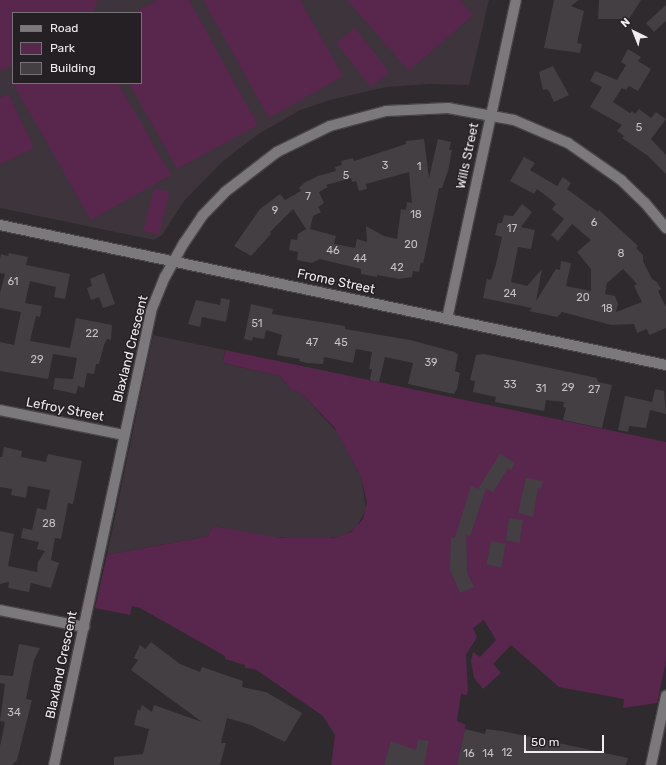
<!DOCTYPE html>
<style>
body{margin:0}
#map{position:relative;width:666px;height:765px;overflow:hidden;background:#2f2a2d;font-family:Rubik,sans-serif}
div>[style]{position:absolute}
.built>*{inset:0;background:#3e343b}
.green>*{inset:0;background:#59274d;transform-origin:0 0}
.building>*{inset:0;background:#443f43;transform-origin:0 0}
.roads{filter:drop-shadow(1px 0 #4a4548) drop-shadow(-1px 0 #4a4548) drop-shadow(0 1px #4a4548) drop-shadow(0 -1px #4a4548)}
.minor>*{height:10px;margin:-5px;padding:0 5px;transform-origin:5px;border-radius:5px;background:#7b797b}
span{translate:-50% -50%;white-space:nowrap;text-align:center;line-height:1.15;-webkit-text-stroke:3px #252023;paint-order:stroke}
.number-label{font-size:11px;color:#c5c2c4}
.number-label span{-webkit-text-stroke-width:0}
.street-label{font-size:13px;color:#f0edef}
.legend{position:absolute;left:12px;top:12px;width:130px;height:72px;box-sizing:border-box;background:#252023;border:1px solid #767275;margin:0;padding:5px 7px;list-style:none;font-size:12px;color:#f0edef}
.legend li{display:flex;align-items:center;gap:8px;height:20px}
.legend b{width:20px;border:1px solid #767275}
.north{position:absolute;left:614px;top:12px;width:40px;height:40px;-webkit-text-stroke:3px #252023;paint-order:stroke;rotate:317deg;font-size:11px;font-weight:700;line-height:16px;text-align:center;color:#f0edef}
.north::after{content:'';display:block;margin:auto;width:14px;height:18px;background:#f0edef;clip-path:polygon(50% 0,100% 100%,50% 72%,0 100%)}
.scale{position:absolute;left:524px;top:735px;width:80px;height:18px;box-sizing:border-box;border:2px solid #f0edef;border-top:0;padding-left:5px;font-size:12px;line-height:14px;white-space:nowrap;color:#f0edef;-webkit-text-stroke:3px #252023;paint-order:stroke}
</style>
<div id="map">
<div class="built">
<i style="clip-path:polygon(evenodd,0 0,489px 0,469px 85px,430px 84px,386px 87px,330px 100px,300px 110px,257px 135px,223px 161px,184px 201px,162px 235px,154px 240px,0 208px,0 0,13px 13px,141px 13px,141px 83px,13px 83px,13px 13px)"></i>
<i style="clip-path:polygon(153px 335px,225px 350px,223px 363px,280px 376px,292px 391px,295px 390px,304px 396px,337px 432px,361px 477px,366px 509px,356px 528px,342px 536px,317px 540px,273px 537px,213px 526px,208px 536px,107px 555px)"></i>
</div>
<div class="green">
<i style="clip-path:polygon(0 0,97px 0,93px 13px,13px 13px,13px 65px,0 71px)"></i>
<i style="clip-path:polygon(157px 0,189px 0,258px 125px,177px 169px,129px 83px,141px 83px,141px 13px,133px 13px)"></i>
<i style="clip-path:polygon(203px 0,300px 0,343px 76px,269px 118px)"></i>
<i style="clip-path:polygon(347px 0,460px 0,473px 15px,409px 71px)"></i>
<i style="left:355px;top:28px;width:56px;height:24px;rotate:52deg"></i>
<i style="clip-path:polygon(12px 82px,118px 83px,171px 175px,91px 220px)"></i>
<i style="clip-path:polygon(9px 94px,34px 148px,0 164px,0 98px)"></i>
<i style="left:154px;top:188px;width:16px;height:44px;rotate:14deg"></i>
<i style="clip-path:polygon(225px 350px,666px 442px,666px 661px,657px 703px,623px 708px,624px 699px,559px 687px,511px 645px,493px 664px,501px 673px,483px 689px,474px 678px,471px 661px,473px 652px,480px 657px,496px 640px,484px 620px,473px 628px,477px 637px,466px 655px,468px 691px,467px 695px,461px 694px,457px 721px,466px 725px,457px 765px,331px 765px,335px 735px,323px 716px,255px 669px,245px 668px,245px 665px,225px 659px,225px 656px,140px 608px,132px 606px,130px 615px,95px 608px,107px 555px,208px 536px,213px 526px,281px 538px,333px 538px,351px 532px,363px 519px,367px 502px,361px 477px,334px 427px,304px 396px,295px 390px,292px 391px,280px 376px,223px 363px)"></i>
</div>
<div class="building">
<i style="clip-path:polygon(554px 0,579px 0,571px 6px,584px 11px,577px 43px,582px 44px,580px 53px,544px 48px)"></i>
<i style="clip-path:polygon(599px 0,641px 0,629px 19px,598px 19px)"></i>
<i style="clip-path:polygon(666px 5px,666px 21px,654px 32px,646px 23px)"></i>
<i style="clip-path:polygon(628px 49px,641px 57px,638px 61px,651px 69px,638px 91px,629px 86px,626px 90px,622px 88px,613px 102px,630px 113px,632px 111px,635px 114px,639px 109px,651px 118px,656px 112px,666px 119px,651px 139px,666px 155px,666px 174px,648px 156px,622px 138px,624px 136px,617px 131px,622px 125px,590px 107px,602px 87px,590px 81px,595px 71px,617px 80px,626px 65px,621px 62px)"></i>
<i style="clip-path:polygon(553px 66px,569px 95px,554px 102px,549px 91px,546px 89px,543px 90px,539px 72px)"></i>
<i style="clip-path:polygon(evenodd,424px 139px,429px 178px,438px 139px,451px 142px,449px 150px,452px 150px,448px 171px,442px 188px,439px 188px,423px 264px,421px 262px,419px 272px,413px 271px,412px 277px,399px 279px,377px 275px,377px 277px,361px 274px,361px 269px,320px 259px,312px 263px,297px 260px,298px 252px,289px 250px,291px 239px,297px 240px,298px 234px,306px 229px,293px 209px,270px 232px,271px 234px,251px 256px,234px 246px,260px 209px,280px 194px,285px 200px,301px 191px,299px 188px,304px 183px,318px 176px,336px 171px,335px 167px,342px 165px,341px 161px,353px 158px,354px 161px,406px 144px,406px 141px,424px 139px,409px 172px,412px 203px,407px 202px,406px 210px,401px 209px,397px 239px,384px 236px,366px 226px,367px 242px,357px 239px,355px 248px,334px 244px,336px 236px,310px 229px,313px 216px,321px 212px,318px 207px,324px 203px,319px 192px,328px 187px,326px 185px,351px 178px,352px 182px,356px 181px,359px 191px,367px 189px,366px 184px,409px 172px)"></i>
<i style="clip-path:polygon(evenodd,524px 157px,535px 163px,530px 170px,557px 186px,563px 177px,571px 183px,567px 189px,598px 212px,599px 210px,638px 246px,636px 248px,643px 255px,643px 261px,652px 279px,657px 282px,661px 289px,658px 291px,666px 307px,666px 328px,649px 335px,647px 329px,637px 333px,634px 324px,611px 325px,562px 312px,557px 317px,529px 311px,532px 308px,483px 298px,487px 279px,491px 280px,496px 264px,502px 237px,495px 235px,498px 223px,502px 223px,504px 215px,513px 216px,522px 204px,532px 212px,521px 227px,535px 230px,531px 249px,518px 247px,511px 282px,527px 286px,542px 269px,536px 301px,556px 269px,560px 270px,561px 261px,571px 263px,566px 286px,591px 291px,591px 269px,577px 252px,591px 240px,572px 224px,558px 241px,551px 235px,564px 219px,552px 209px,556px 204px,554px 202px,537px 189px,534px 194px,510px 181px,524px 157px,623px 269px,637px 284px,634px 286px,642px 302px,616px 312px,618px 304px,615px 296px,605px 294px,607px 283px,623px 269px)"></i>
<i style="clip-path:polygon(9px 253px,28px 257px,26px 265px,70px 274px,65px 299px,54px 297px,56px 287px,30px 281px,25px 303px,42px 306px,40px 317px,36px 316px,30px 341px,70px 348px,76px 318px,112px 325px,111px 340px,107px 339px,104px 345px,99px 364px,96px 364px,94px 374px,87px 373px,84px 388px,78px 386px,76px 394px,53px 389px,55px 378px,73px 379px,77px 358px,53px 354px,48px 379px,0 371px,0 342px,14px 345px,21px 312px,0 308px,0 293px,5px 274px,0 273px,0 259px,1px 254px,8px 256px)"></i>
<i style="clip-path:polygon(104px 273px,115px 304px,103px 308px,99px 297px,91px 300px,87px 288px,92px 286px,90px 279px)"></i>
<i style="clip-path:polygon(221px 298px,230px 300px,226px 322px,202px 317px,200px 327px,188px 324px,196px 300px,220px 305px)"></i>
<i style="clip-path:polygon(251px 304px,273px 309px,272px 314px,345px 326px,345px 329px,410px 340px,455px 352px,458px 355px,455px 371px,460px 373px,457px 389px,454px 394px,408px 384px,413px 363px,385px 357px,379px 382px,370px 380px,372px 369px,369px 369px,372px 352px,356px 349px,353px 363px,324px 357px,323px 364px,307px 363px,299px 361px,300px 359px,277px 355px,282px 335px,266px 330px,264px 339px,253px 337px,252px 341px,244px 339px)"></i>
<i style="clip-path:polygon(484px 354px,597px 378px,598px 382px,612px 385px,602px 428px,563px 420px,566px 408px,563px 407px,564px 402px,546px 400px,544px 411px,495px 402px,496px 397px,473px 392px,475px 381px,470px 380px,476px 355px)"></i>
<i style="clip-path:polygon(655px 389px,664px 391px,666px 414px,650px 410px,646px 428px,629px 426px,628px 432px,618px 430px,625px 396px,652px 402px)"></i>
<i style="clip-path:polygon(4px 447px,22px 451px,21px 457px,46px 462px,48px 454px,82px 461px,73px 504px,68px 503px,61px 539px,55px 538px,51px 560px,59px 563px,51px 588px,31px 583px,29px 592px,8px 588px,9px 582px,0 584px,0 531px,14px 534px,8px 566px,37px 572px,38px 562px,45px 551px,37px 549px,39px 542px,21px 538px,23px 528px,32px 530px,37px 508px,46px 510px,50px 490px,28px 486px,26px 498px,11px 495px,12px 489px,0 487px,0 457px,2px 457px)"></i>
<i style="clip-path:polygon(500px 454px,515px 463px,511px 470px,508px 468px,493px 492px,486px 488px,470px 536px,466px 535px,467px 573px,474px 587px,460px 593px,450px 570px,451px 538px,455px 538px,471px 486px,478px 489px)"></i>
<i style="clip-path:polygon(526px 478px,543px 481px,541px 489px,538px 488px,533px 517px,518px 513px)"></i>
<i style="left:509px;top:518px;width:14px;height:23px;rotate:8deg"></i>
<i style="left:491px;top:541px;width:15px;height:24px;rotate:11deg"></i>
<i style="clip-path:polygon(151px 642px,180px 664px,200px 672px,202px 667px,243px 681px,242px 687px,266px 692px,302px 713px,285px 742px,251px 725px,227px 718px,221px 743px,226px 743px,220px 765px,114px 765px,114px 757px,143px 754px,149px 729px,134px 725px,138px 709px,140px 711px,142px 705px,152px 712px,154px 705px,202px 722px,131px 670px,138px 660px,134px 658px,140px 645px,145px 649px)"></i>
<i style="clip-path:polygon(19px 644px,40px 648px,34px 660px,26px 699px,32px 700px,17px 760px,12px 765px,0 765px,0 746px,5px 722px,0 721px,5px 684px,0 683px,0 675px,13px 676px)"></i>
<i style="clip-path:polygon(465px 729px,485px 734px,486px 729px,502px 731px,628px 758px,626px 765px,457px 765px)"></i>
<i style="clip-path:polygon(418px 739px,429px 741px,424px 765px,384px 765px,391px 741px,416px 750px)"></i>
</div>
<div class="roads">
<div class="minor">
<i style="left:0;top:225px;width:681px;rotate:11.87deg"></i>
<i style="left:447px;top:319px;width:326px;rotate:-77.8deg"></i>
<i style="left:0;top:410px;width:126px;rotate:11.4deg"></i>
<i style="left:0;top:610px;width:86px;rotate:11.4deg"></i>
<i style="left:54px;top:765px;width:464px;rotate:-77.9deg"></i>
<i style="left:151px;top:311px;width:37px;rotate:-68deg"></i>
<i style="left:165px;top:277px;width:39px;rotate:-61deg"></i>
<i style="left:184px;top:243px;width:32px;rotate:-56deg"></i>
<i style="left:202px;top:216px;width:33px;rotate:-46deg"></i>
<i style="left:225px;top:192px;width:66px;rotate:-37.6deg"></i>
<i style="left:277px;top:152px;width:59px;rotate:-26.1deg"></i>
<i style="left:330px;top:126px;width:58px;rotate:-15deg"></i>
<i style="left:386px;top:111px;width:62px;rotate:-2.8deg"></i>
<i style="left:448px;top:108px;width:67px;rotate:10.3deg"></i>
<i style="left:514px;top:120px;width:59px;rotate:23.1deg"></i>
<i style="left:568px;top:143px;width:65px;rotate:34.9deg"></i>
<i style="left:621px;top:180px;width:33px;rotate:44deg"></i>
<i style="left:645px;top:203px;width:33px;rotate:50deg"></i>
<i style="left:651px;top:765px;width:71px;rotate:-77.7deg"></i>
</div>
</div>
<div class="number-label">
<span style="left:639px;top:128px">5</span>
<span style="left:385px;top:166px">3</span>
<span style="left:419px;top:167px">1</span>
<span style="left:346px;top:176px">5</span>
<span style="left:308px;top:197px">7</span>
<span style="left:275px;top:211px">9</span>
<span style="left:416px;top:215px">18</span>
<span style="left:594px;top:223px">6</span>
<span style="left:512px;top:229px">17</span>
<span style="left:411px;top:245px">20</span>
<span style="left:333px;top:251px">46</span>
<span style="left:621px;top:254px">8</span>
<span style="left:360px;top:259px">44</span>
<span style="left:397px;top:268px">42</span>
<span style="left:13px;top:282px">61</span>
<span style="left:510px;top:294px">24</span>
<span style="left:583px;top:298px">20</span>
<span style="left:607px;top:309px">18</span>
<span style="left:257px;top:324px">51</span>
<span style="left:92px;top:334px">22</span>
<span style="left:312px;top:343px">47</span>
<span style="left:341px;top:343px">45</span>
<span style="left:37px;top:360px">29</span>
<span style="left:431px;top:363px">39</span>
<span style="left:510px;top:385px">33</span>
<span style="left:568px;top:388px">29</span>
<span style="left:541px;top:389px">31</span>
<span style="left:594px;top:390px">27</span>
<span style="left:49px;top:524px">28</span>
<span style="left:14px;top:713px">34</span>
<span style="left:507px;top:753px">12</span>
<span style="left:469px;top:754px">16</span>
<span style="left:488px;top:754px">14</span>
</div>
<div class="street-label">
<span style="left:468px;top:156px;rotate:-78deg">Wills Street</span>
<span style="left:336px;top:282px;rotate:12deg">Frome Street</span>
<span style="left:131px;top:349px;rotate:-76deg">Blaxland Crescent</span>
<span style="left:65px;top:410px;rotate:11deg">Lefroy Street</span>
<span style="left:62px;top:665px;rotate:-78deg">Blaxland Crescent</span>
</div>
<ul class="legend">
<li><b style="height:5px;background:#7b797b"></b>Road</li>
<li><b style="height:11px;background:#59274d"></b>Park</li>
<li><b style="height:11px;background:#443f43"></b>Building</li>
</ul>
<div class="north">N</div>
<div class="scale">50 m</div>
</div>
